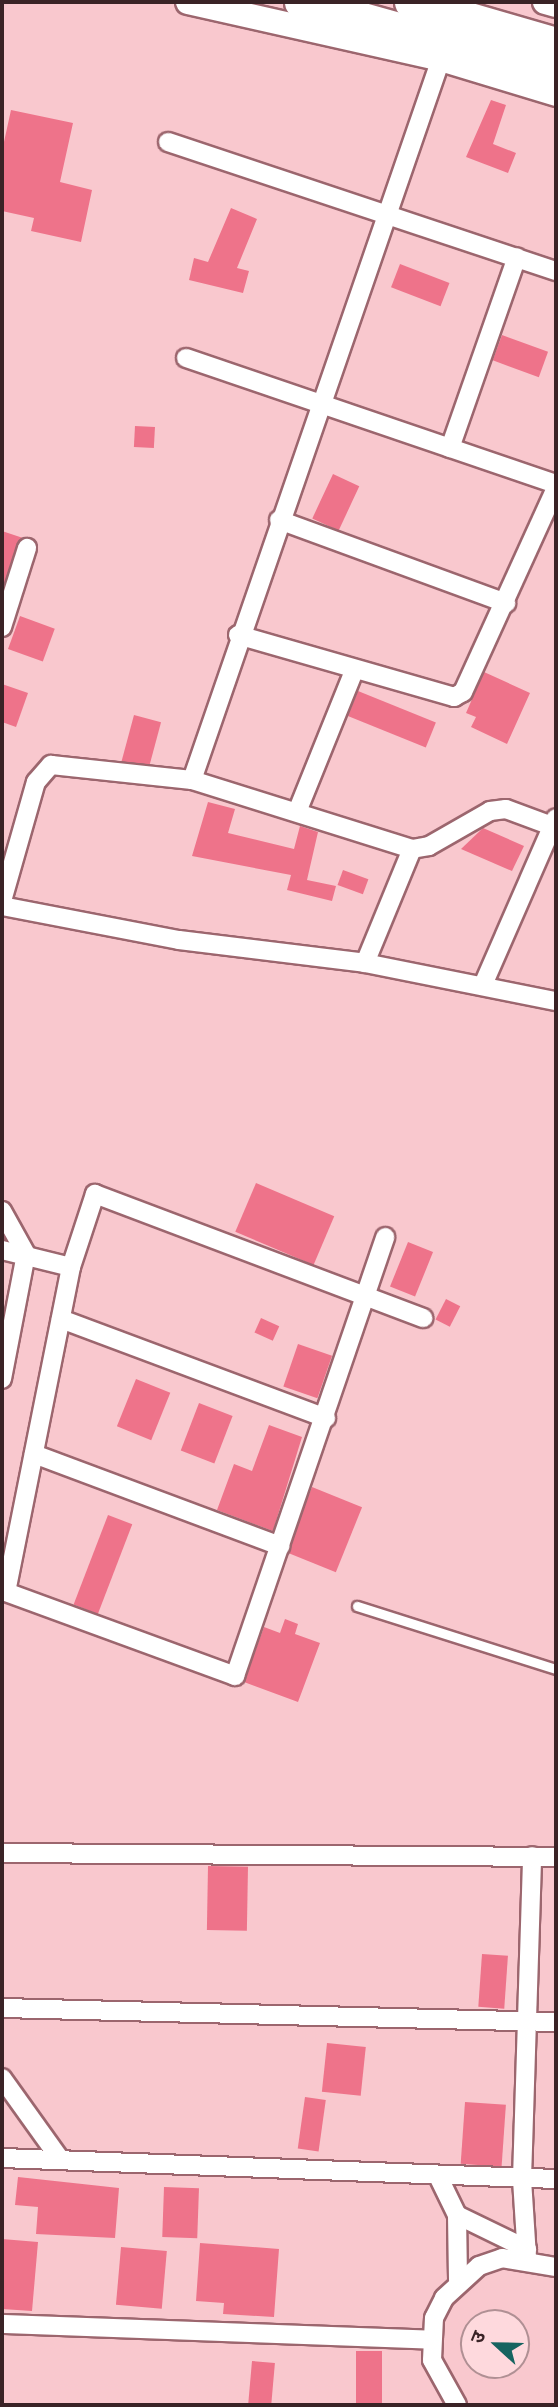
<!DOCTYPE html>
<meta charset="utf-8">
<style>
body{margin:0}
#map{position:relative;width:558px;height:2407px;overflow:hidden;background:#f9c8ce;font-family:"Open Sans","Noto Sans Devanagari",sans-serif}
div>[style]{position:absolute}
.building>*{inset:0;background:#ee738a;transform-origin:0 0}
.roads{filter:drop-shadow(2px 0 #9c666e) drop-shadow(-2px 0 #9c666e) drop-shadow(0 2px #9c666e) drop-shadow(0 -2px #9c666e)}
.lane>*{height:9px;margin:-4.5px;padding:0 4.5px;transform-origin:4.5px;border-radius:4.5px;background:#fff}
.street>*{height:18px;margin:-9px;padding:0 9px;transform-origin:9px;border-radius:9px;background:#fff}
.secondary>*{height:24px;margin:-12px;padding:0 12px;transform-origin:12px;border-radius:12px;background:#fff}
.highway>*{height:33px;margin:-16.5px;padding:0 16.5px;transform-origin:16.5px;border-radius:16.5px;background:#fff}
span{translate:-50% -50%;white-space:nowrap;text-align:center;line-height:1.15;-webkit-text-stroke:5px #fed9dd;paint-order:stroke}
.frame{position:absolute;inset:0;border:4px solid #3a2326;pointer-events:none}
.north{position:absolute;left:460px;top:2309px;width:70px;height:70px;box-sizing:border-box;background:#fed9dd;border:2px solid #b09094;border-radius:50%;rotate:292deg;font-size:19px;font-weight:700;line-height:28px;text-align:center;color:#3a2326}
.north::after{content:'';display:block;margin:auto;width:24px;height:32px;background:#166460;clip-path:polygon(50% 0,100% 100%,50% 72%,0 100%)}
</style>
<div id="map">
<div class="building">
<i style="clip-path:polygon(491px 100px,506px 105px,493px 144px,516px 153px,508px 173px,466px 157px)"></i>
<i style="clip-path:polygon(11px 110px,73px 123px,60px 182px,92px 190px,81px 242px,31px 231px,34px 218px,2px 211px,2px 151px)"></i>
<i style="clip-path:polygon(231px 208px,257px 219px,237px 268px,249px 271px,243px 293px,189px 280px,194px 258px,208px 262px)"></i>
<i style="left:400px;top:264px;width:53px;height:25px;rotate:21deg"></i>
<i style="left:502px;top:335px;width:49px;height:27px;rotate:20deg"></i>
<i style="left:135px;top:426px;width:20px;height:21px;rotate:3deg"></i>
<i style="left:333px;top:474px;width:29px;height:49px;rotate:25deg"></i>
<i style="clip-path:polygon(2px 531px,23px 538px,2px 590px)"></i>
<i style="left:20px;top:616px;width:37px;height:35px;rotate:20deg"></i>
<i style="clip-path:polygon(484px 672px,530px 693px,507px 744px,471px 727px,476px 717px,466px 713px)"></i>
<i style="clip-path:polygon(2px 684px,28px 693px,16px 727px,2px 722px)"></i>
<i style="left:358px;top:691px;width:84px;height:27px;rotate:22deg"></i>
<i style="left:134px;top:715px;width:28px;height:48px;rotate:15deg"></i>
<i style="clip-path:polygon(208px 802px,235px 809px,228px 833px,294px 849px,300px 826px,318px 832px,307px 880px,336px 886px,332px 901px,287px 890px,291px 875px,192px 856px)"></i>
<i style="clip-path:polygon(483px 828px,524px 846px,512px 871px,461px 849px)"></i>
<i style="left:343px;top:870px;width:27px;height:16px;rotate:20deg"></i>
<i style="left:256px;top:1183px;width:85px;height:53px;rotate:23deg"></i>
<i style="left:408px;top:1242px;width:27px;height:48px;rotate:22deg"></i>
<i style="left:446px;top:1299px;width:16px;height:23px;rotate:27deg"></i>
<i style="left:261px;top:1318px;width:20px;height:16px;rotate:24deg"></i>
<i style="left:298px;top:1344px;width:36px;height:45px;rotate:19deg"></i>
<i style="left:136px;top:1379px;width:37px;height:51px;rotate:22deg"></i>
<i style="left:199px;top:1403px;width:36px;height:51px;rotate:21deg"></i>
<i style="clip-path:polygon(269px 1425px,302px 1437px,273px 1531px,217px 1510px,234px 1464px,252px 1471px)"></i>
<i style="left:312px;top:1487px;width:54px;height:70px;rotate:22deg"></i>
<i style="left:108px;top:1515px;width:26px;height:96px;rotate:21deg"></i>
<i style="clip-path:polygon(285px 1619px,298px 1624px,295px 1634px,320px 1643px,298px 1702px,244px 1682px,264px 1627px,280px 1633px)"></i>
<i style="left:208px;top:1866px;width:40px;height:64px;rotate:1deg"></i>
<i style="left:482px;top:1954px;width:26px;height:53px;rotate:4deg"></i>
<i style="left:327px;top:2043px;width:39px;height:49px;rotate:6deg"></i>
<i style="left:305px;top:2097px;width:21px;height:52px;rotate:8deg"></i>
<i style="left:465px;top:2102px;width:41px;height:62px;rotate:4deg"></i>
<i style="clip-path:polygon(18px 2177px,119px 2188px,115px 2238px,36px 2234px,38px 2207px,15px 2205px)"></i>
<i style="left:164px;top:2187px;width:35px;height:50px;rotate:2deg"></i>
<i style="clip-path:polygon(2px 2239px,38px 2242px,32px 2311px,2px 2309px)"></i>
<i style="clip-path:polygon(200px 2243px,279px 2249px,274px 2317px,223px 2314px,224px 2303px,196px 2301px)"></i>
<i style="left:121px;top:2247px;width:46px;height:58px;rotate:5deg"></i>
<i style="left:356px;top:2351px;width:26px;height:54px"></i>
<i style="left:252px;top:2361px;width:23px;height:44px;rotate:5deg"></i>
</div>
<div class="roads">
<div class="lane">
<i style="left:357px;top:1606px;width:209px;rotate:17.6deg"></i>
</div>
<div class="street">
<i style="left:168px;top:142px;width:409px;rotate:18.4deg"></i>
<i style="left:186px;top:358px;width:391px;rotate:18.8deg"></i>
<i style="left:450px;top:448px;width:202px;rotate:-70.7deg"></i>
<i style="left:279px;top:520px;width:242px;rotate:20.1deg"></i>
<i style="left:2px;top:627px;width:83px;rotate:-72.4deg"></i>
<i style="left:238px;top:635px;width:225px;rotate:16deg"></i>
<i style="left:454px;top:697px;width:10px;rotate:-29deg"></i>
<i style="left:463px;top:692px;width:224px;rotate:-65.5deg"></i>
<i style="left:192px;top:780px;width:763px;rotate:-70.95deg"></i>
<i style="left:297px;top:812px;width:152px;rotate:-68deg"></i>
<i style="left:2px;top:901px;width:124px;rotate:-74.1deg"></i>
<i style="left:36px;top:782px;width:23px;rotate:-49deg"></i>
<i style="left:51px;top:765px;width:142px;rotate:6.1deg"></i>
<i style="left:192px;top:780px;width:231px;rotate:17.4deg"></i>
<i style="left:412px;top:849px;width:17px;rotate:-10deg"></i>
<i style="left:429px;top:846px;width:70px;rotate:-29.8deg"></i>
<i style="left:490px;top:811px;width:16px;rotate:-7deg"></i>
<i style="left:506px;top:809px;width:46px;rotate:20.4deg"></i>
<i style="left:2px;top:906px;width:180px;rotate:10.9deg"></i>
<i style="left:179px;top:940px;width:187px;rotate:7deg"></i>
<i style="left:365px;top:963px;width:195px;rotate:11.3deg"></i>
<i style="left:365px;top:963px;width:123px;rotate:-67.6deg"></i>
<i style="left:483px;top:985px;width:182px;rotate:-66.4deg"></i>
<i style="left:2px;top:1211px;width:49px;rotate:60.8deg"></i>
<i style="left:26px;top:1254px;width:127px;rotate:100.9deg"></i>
<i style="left:2px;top:1250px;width:71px;rotate:13.8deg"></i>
<i style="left:71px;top:1267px;width:77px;rotate:-71.8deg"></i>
<i style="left:95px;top:1194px;width:351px;rotate:20.7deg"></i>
<i style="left:71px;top:1267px;width:331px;rotate:101.3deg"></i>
<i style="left:6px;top:1592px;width:244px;rotate:20.1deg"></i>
<i style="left:235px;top:1676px;width:464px;rotate:-71.1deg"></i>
<i style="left:61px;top:1319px;width:283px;rotate:20.5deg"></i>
<i style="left:34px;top:1454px;width:263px;rotate:20.5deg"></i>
<i style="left:2px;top:1853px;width:554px;rotate:0.41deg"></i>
<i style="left:2px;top:2008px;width:554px;rotate:1.45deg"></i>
<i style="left:2px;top:2078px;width:100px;rotate:54.4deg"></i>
<i style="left:2px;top:2158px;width:554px;rotate:2.17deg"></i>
<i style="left:439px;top:2178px;width:41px;rotate:64.1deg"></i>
<i style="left:457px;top:2215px;width:65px;rotate:89.1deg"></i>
<i style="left:457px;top:2215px;width:78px;rotate:25.9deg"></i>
<i style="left:527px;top:2257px;width:78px;rotate:-93.7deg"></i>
<i style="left:522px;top:2179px;width:323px;rotate:-88.2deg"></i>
<i style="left:2px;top:2324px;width:429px;rotate:2.1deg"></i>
<i style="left:457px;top:2405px;width:51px;rotate:-119.1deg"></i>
<i style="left:432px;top:2360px;width:42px;rotate:-87.3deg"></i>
<i style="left:434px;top:2318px;width:22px;rotate:-63deg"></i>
<i style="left:444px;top:2298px;width:47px;rotate:-42.4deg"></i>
<i style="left:479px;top:2266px;width:24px;rotate:-19deg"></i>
<i style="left:502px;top:2258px;width:55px;rotate:9.5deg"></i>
</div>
<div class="secondary">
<i style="left:188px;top:2px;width:259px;rotate:12.7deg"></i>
<i style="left:441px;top:59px;width:120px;rotate:16.9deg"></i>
<i style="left:545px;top:2px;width:11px;rotate:15deg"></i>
</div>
<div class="highway">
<i style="left:301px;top:2px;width:265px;rotate:15.6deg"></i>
<i style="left:411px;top:2px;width:151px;rotate:16.2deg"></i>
</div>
</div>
<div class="frame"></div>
<div class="north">उ</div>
</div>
